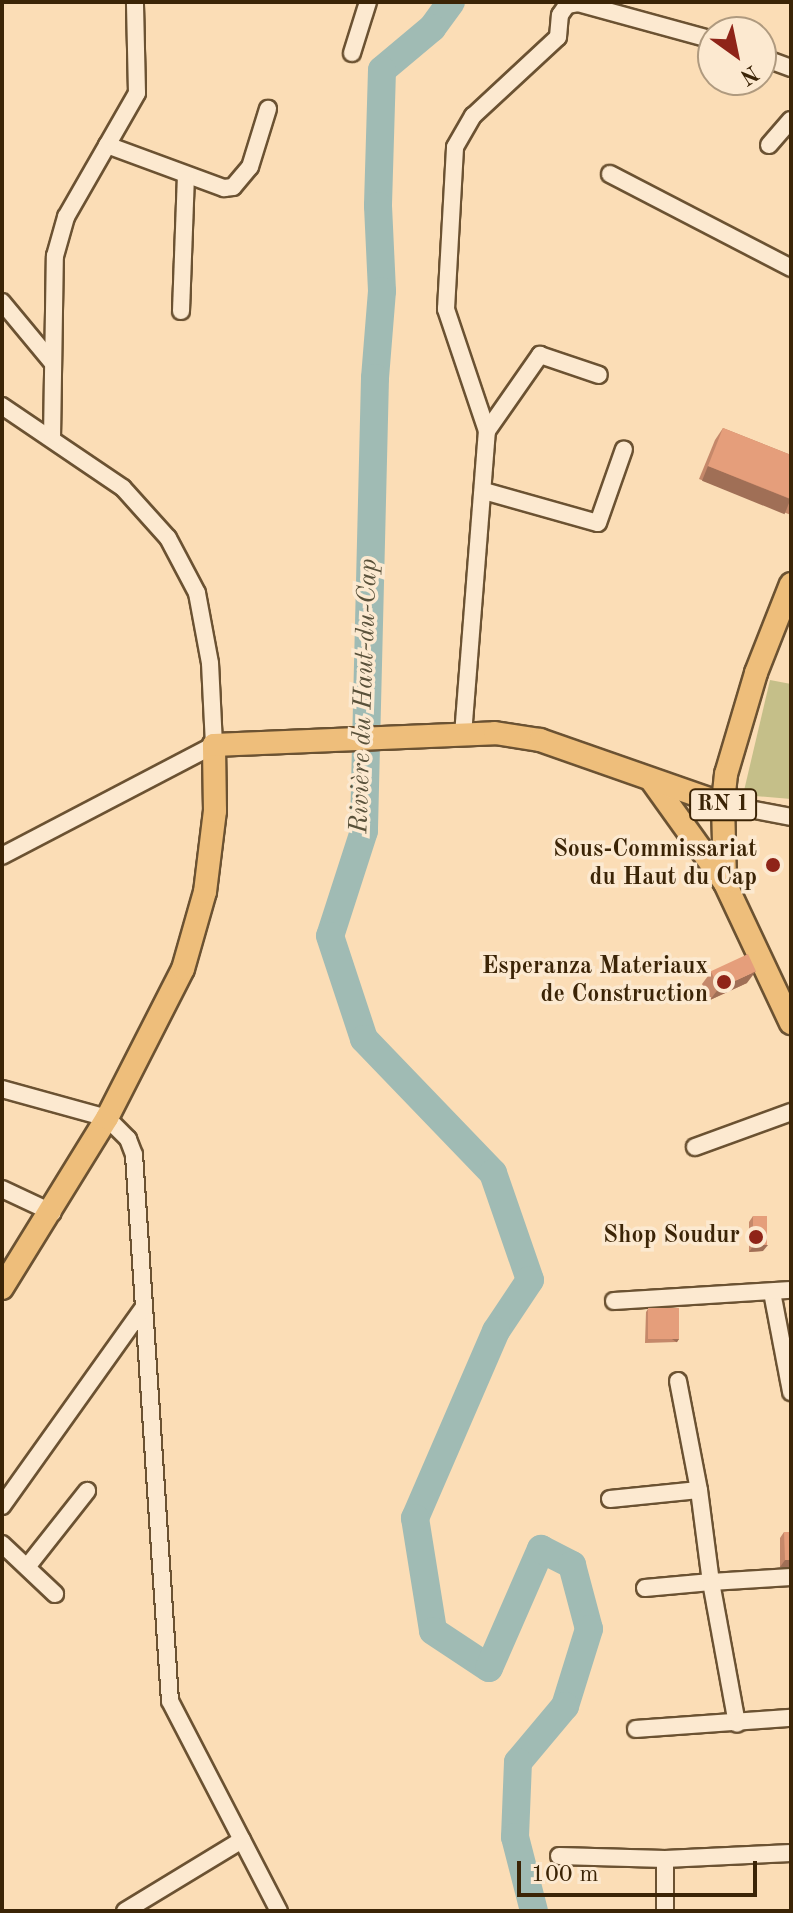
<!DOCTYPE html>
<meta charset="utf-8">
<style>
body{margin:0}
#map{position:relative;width:793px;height:1913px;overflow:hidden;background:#fbddb6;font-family:"Old Standard TT",serif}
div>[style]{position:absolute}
.green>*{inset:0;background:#c5bf89}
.river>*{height:28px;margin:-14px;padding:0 14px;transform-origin:14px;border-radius:14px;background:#a0bbb4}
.roads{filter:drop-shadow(2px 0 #6b5232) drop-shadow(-2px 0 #6b5232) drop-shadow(0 2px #6b5232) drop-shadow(0 -2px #6b5232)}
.minor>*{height:16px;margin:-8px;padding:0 8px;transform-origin:8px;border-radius:8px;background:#fce9d0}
.major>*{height:22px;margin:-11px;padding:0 11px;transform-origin:11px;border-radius:11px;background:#eebe7b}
.wall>*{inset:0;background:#c5886a}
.shaded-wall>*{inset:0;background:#a06f56;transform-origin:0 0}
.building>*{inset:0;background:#e59e7b;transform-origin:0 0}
.dots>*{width:22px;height:22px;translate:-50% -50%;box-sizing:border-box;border:4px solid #fce9d0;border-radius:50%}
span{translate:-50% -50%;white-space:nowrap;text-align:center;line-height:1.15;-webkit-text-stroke:7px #fce9d0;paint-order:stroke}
.shield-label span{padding:2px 6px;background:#fce9d0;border:2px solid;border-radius:6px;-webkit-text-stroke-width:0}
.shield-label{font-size:22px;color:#3b2406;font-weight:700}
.poi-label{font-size:24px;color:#3b2406;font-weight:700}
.right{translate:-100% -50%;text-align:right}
.water-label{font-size:26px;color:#59513a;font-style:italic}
.frame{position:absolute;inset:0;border:4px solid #3b2406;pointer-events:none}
.north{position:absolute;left:697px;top:16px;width:80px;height:80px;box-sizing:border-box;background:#fce9d0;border:2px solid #af9a7f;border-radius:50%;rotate:147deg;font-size:22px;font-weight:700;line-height:32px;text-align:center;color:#3b2406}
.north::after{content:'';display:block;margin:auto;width:28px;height:36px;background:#8f2418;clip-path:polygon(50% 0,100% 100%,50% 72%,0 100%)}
.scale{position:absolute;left:517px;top:1861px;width:240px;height:36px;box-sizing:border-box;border:4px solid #3b2406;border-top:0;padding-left:10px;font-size:24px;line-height:28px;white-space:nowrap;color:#3b2406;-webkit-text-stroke:6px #fce9d0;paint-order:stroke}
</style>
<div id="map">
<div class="green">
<i style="clip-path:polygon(770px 680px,791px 684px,791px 799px,743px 795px)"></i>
</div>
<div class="river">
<i style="left:451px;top:2px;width:32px;rotate:126deg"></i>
<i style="left:432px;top:28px;width:65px;rotate:140deg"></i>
<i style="left:382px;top:70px;width:136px;rotate:91.7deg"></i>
<i style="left:378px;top:206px;width:85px;rotate:87.3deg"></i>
<i style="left:382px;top:291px;width:87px;rotate:94.6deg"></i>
<i style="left:375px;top:378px;width:453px;rotate:91.4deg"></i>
<i style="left:364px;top:831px;width:110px;rotate:107.9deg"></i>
<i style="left:330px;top:936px;width:108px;rotate:71.7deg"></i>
<i style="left:364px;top:1039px;width:186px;rotate:46.1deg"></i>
<i style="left:493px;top:1173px;width:113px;rotate:70.9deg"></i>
<i style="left:530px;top:1280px;width:61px;rotate:123.7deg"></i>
<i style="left:496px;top:1331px;width:204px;rotate:113.4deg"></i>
<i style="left:415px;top:1518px;width:114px;rotate:80.9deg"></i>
<i style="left:433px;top:1631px;width:67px;rotate:33.5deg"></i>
<i style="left:489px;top:1668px;width:130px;rotate:-66.4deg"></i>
<i style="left:541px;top:1549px;width:35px;rotate:27deg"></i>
<i style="left:572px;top:1565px;width:66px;rotate:75.1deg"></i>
<i style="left:589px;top:1629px;width:81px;rotate:107.3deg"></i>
<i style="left:565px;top:1706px;width:73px;rotate:130deg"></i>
<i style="left:518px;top:1762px;width:75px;rotate:92.3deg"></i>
<i style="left:515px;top:1837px;width:76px;rotate:75.6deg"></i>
</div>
<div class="roads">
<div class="minor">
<i style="left:352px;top:53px;width:53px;rotate:-72.6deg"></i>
<i style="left:761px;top:57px;width:32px;rotate:20deg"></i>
<i style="left:107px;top:145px;width:125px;rotate:20.2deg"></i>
<i style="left:224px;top:188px;width:9px;rotate:-6deg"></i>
<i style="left:233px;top:187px;width:26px;rotate:-50deg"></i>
<i style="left:250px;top:167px;width:61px;rotate:-72.8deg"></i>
<i style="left:769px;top:145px;width:33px;rotate:-49deg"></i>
<i style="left:610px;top:174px;width:204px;rotate:27.4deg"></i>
<i style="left:2px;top:302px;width:77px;rotate:50.3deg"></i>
<i style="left:181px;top:311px;width:136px;rotate:-87.9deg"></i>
<i style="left:2px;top:406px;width:146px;rotate:34.1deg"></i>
<i style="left:123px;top:488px;width:67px;rotate:48deg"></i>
<i style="left:168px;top:538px;width:62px;rotate:62.2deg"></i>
<i style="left:197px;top:593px;width:71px;rotate:79.5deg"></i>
<i style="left:210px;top:663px;width:82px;rotate:87.2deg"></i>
<i style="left:214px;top:745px;width:239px;rotate:152.4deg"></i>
<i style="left:487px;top:431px;width:129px;rotate:-108.6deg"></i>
<i style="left:446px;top:309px;width:162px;rotate:-86.8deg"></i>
<i style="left:455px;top:147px;width:36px;rotate:-60deg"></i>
<i style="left:473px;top:116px;width:116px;rotate:-42.9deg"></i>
<i style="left:558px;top:37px;width:22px;rotate:-85deg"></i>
<i style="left:560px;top:15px;width:12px;rotate:-55deg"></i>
<i style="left:567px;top:5px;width:11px;rotate:-10deg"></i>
<i style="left:578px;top:3px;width:140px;rotate:15.3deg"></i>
<i style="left:52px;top:438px;width:182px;rotate:-89.1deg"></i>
<i style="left:55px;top:256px;width:41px;rotate:-74.2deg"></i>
<i style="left:66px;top:217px;width:143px;rotate:-60.2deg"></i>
<i style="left:137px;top:93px;width:91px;rotate:-91.3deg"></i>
<i style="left:484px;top:491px;width:118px;rotate:15.7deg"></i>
<i style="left:598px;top:523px;width:78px;rotate:-70.6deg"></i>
<i style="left:463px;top:735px;width:305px;rotate:-85.5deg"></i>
<i style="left:487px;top:431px;width:93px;rotate:-55.1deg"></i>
<i style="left:540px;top:355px;width:62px;rotate:18.7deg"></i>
<i style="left:723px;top:804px;width:69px;rotate:10.8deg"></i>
<i style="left:2px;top:1089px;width:109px;rotate:15.4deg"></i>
<i style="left:107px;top:1118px;width:30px;rotate:45deg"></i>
<i style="left:128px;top:1139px;width:17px;rotate:69deg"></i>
<i style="left:134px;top:1155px;width:547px;rotate:86.23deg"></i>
<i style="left:170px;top:1701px;width:237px;rotate:62.6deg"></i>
<i style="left:695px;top:1147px;width:102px;rotate:-20deg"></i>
<i style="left:2px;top:1189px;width:56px;rotate:25.2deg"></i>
<i style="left:772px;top:1292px;width:102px;rotate:79.2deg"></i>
<i style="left:614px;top:1301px;width:177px;rotate:-3.6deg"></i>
<i style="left:678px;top:1381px;width:111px;rotate:79.1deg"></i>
<i style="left:610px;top:1499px;width:89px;rotate:-5.8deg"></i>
<i style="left:699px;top:1490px;width:93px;rotate:82.6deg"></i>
<i style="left:711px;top:1582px;width:80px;rotate:-3.6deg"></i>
<i style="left:2px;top:1506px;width:243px;rotate:-54.5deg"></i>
<i style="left:2px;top:1544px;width:73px;rotate:43.3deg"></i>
<i style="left:27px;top:1567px;width:97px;rotate:-51.7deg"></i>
<i style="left:645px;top:1588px;width:66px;rotate:-5.2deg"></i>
<i style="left:711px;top:1582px;width:144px;rotate:79.6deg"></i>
<i style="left:636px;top:1729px;width:155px;rotate:-4.1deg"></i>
<i style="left:559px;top:1856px;width:106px;rotate:1.6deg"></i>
<i style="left:665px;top:1859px;width:126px;rotate:-2.7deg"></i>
<i style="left:665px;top:1859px;width:52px;rotate:90deg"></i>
<i style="left:125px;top:1911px;width:137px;rotate:-31.3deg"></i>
</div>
<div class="major">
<i style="left:791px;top:584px;width:96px;rotate:111.5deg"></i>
<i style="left:756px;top:673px;width:105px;rotate:106.5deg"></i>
<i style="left:726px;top:774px;width:30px;rotate:96deg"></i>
<i style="left:723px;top:804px;width:79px;rotate:88.5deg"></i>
<i style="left:725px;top:883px;width:155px;rotate:64.8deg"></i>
<i style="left:652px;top:781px;width:125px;rotate:54.4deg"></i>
<i style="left:2px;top:1288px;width:200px;rotate:-58.3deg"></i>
<i style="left:107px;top:1118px;width:167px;rotate:-63deg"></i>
<i style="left:183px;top:969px;width:80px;rotate:-74.1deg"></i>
<i style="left:205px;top:892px;width:82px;rotate:-83deg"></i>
<i style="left:215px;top:811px;width:66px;rotate:-90.9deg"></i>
<i style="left:214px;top:745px;width:281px;rotate:-2.4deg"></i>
<i style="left:495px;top:733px;width:46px;rotate:8.8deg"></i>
<i style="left:540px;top:740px;width:194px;rotate:19.3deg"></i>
</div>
</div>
<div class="wall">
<i style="clip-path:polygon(723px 428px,791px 455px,791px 515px,699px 479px,715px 440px)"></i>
<i style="clip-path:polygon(711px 972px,747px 983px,710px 1000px,702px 984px)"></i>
<i style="clip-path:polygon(753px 1216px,763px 1251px,749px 1252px,749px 1222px)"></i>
<i style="clip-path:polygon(648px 1309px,679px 1339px,677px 1342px,645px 1343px,646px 1312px)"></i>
<i style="clip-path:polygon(784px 1532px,791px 1532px,791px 1567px,780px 1567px,780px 1538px)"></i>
</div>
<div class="shaded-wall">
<i style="left:708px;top:466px;width:89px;height:16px;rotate:22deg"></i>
<i style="clip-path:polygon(756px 971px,747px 983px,710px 1000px,719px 988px)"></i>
<i style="clip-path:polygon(754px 1245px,768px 1245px,763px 1251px,749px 1252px)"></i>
<i style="left:679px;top:1339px;width:4px;height:32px;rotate:124deg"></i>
<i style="clip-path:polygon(785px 1560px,791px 1560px,791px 1567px,780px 1567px)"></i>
</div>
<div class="building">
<i style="clip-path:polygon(723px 428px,791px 455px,791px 499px,708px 466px)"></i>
<i style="left:748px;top:954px;width:19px;height:41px;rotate:65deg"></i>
<i style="left:753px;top:1216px;width:14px;height:29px"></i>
<i style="left:679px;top:1308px;width:31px;height:31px;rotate:90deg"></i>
<i style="clip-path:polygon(784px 1532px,791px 1532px,791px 1560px,785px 1560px)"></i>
</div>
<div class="dots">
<i style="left:773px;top:865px;background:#8f2418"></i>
<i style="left:724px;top:982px;background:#8f2418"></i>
<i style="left:756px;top:1237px;background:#8f2418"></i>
</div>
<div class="shield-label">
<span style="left:723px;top:805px">RN 1</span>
</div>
<div class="poi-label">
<span class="right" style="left:757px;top:865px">Sous-Commissariat<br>du Haut du Cap</span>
<span class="right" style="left:708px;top:982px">Esperanza Materiaux<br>de Construction</span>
<span class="right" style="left:740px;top:1237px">Shop Soudur</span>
</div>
<div class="water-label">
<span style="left:365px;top:696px;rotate:-88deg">Rivière du Haut-du-Cap</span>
</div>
<div class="frame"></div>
<div class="north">N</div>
<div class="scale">100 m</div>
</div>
